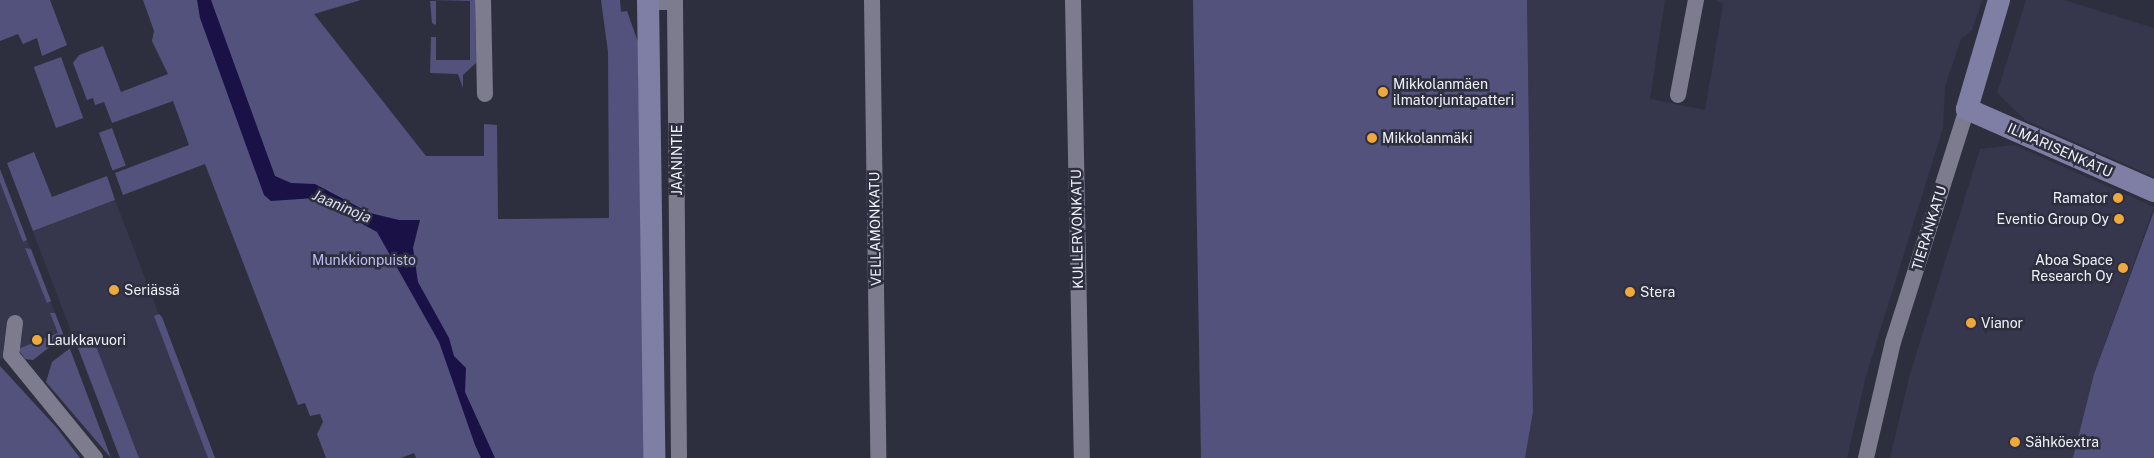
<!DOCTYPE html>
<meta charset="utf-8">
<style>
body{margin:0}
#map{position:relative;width:2154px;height:458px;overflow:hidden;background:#2e2f3e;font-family:"Public Sans",sans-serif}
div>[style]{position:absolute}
.built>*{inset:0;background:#36364c;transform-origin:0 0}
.green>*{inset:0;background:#53527c;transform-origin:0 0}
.water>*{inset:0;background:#1a1147}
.street>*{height:16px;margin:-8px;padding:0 8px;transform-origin:8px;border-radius:8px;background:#7c7c8e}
.secondary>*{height:22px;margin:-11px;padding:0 11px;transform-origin:11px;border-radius:11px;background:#7f7ea5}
.dots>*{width:14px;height:14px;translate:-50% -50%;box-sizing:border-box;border:2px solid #2e2f3e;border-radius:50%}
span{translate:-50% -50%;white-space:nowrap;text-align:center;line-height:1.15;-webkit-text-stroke:5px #2e2f3e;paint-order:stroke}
.poi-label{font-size:14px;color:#f0f0fa}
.left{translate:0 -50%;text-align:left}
.right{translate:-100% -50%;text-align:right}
.street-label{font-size:14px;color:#f0f0fa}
.park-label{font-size:14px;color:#bbbcf1}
.water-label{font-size:15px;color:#dedff2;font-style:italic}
</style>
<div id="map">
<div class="built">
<i style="clip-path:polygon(1527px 0,1665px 0,1650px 99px,1705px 110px,1723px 4px,1715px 0,1982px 0,1972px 30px,1961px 39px,1945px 86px,1943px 128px,1866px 376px,1847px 458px,1525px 458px,1533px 412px)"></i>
<i style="clip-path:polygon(2026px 0,2064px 0,2154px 28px,2154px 177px,2025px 120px,1997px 93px)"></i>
<i style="clip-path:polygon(2014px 145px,2154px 207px,2094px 374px,2073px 458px,1890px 458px,1910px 374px,1980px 149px)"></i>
<i style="clip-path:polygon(0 170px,64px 336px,0 360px)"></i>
<i style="left:115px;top:200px;width:276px;height:88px;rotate:69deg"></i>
</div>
<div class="green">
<i style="clip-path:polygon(0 0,50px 0,67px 45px,42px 56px,37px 38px,23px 44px,18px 34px,0 41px)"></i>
<i style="clip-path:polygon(112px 0,361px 0,314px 14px,426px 156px,484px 156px,484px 124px,497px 125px,498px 219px,609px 218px,608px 52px,601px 0,620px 0,621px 12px,627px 11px,638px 42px,645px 458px,416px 458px,414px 453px,401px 458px,326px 458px,317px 434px,323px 422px,320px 414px,310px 416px,305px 403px,298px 405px,205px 164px,123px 195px,115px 173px,189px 145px,173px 101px,112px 123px,104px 102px,95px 105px,93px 98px,87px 100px,73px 63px,79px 55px,103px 46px,121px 92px,168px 74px,152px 41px,154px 31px,143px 0)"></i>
<i style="clip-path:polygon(475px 0,476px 63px,463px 75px,463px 88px,458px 74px,430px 73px,431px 37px,436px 37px,436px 60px,470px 60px,470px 1px,436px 1px,436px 25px,432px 23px,430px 1px)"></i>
<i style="clip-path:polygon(1193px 0,1527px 0,1533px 412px,1525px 458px,1201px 458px)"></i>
<i style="left:61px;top:57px;width:65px;height:29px;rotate:70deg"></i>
<i style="left:112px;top:128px;width:40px;height:14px;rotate:70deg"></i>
<i style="clip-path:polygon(34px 152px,52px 197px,107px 176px,115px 200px,33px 231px,7px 163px)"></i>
<i style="clip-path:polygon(0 169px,27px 240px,23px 242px,0 182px)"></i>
<i style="clip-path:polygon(2154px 211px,2154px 458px,2073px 458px,2094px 374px)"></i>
<i style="clip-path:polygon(25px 248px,31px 249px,51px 301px,47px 303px)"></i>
<i style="clip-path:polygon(50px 313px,55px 313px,64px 336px,33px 360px,25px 359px,18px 349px,58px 333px)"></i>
<i style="clip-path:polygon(159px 314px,162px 317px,215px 458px,208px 458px,154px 316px)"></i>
<i style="clip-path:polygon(89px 340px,94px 341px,139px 458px,120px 458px,77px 345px)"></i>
<i style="clip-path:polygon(69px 349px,70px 349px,111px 458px,46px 382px,52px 362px)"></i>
<i style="clip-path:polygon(0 366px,57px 428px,80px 458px,0 458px)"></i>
</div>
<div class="water">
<i style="clip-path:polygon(197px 0,211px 0,275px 176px,291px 183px,315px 184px,370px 213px,399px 220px,420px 220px,413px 248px,418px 282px,449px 338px,454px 356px,466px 368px,465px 392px,495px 458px,481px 458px,475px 445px,439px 342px,377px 232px,315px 198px,271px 201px,264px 195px,200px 18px)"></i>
</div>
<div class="street">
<i style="left:483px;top:0;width:94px;rotate:88.8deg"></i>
<i style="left:872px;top:0;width:458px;rotate:89.2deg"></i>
<i style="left:1073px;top:0;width:458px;rotate:88.9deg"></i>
<i style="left:648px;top:2px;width:27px"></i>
<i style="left:675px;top:2px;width:456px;rotate:89.5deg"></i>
<i style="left:1678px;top:95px;width:97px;rotate:-79.3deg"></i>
<i style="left:15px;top:323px;width:32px;rotate:97deg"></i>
<i style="left:11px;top:355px;width:133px;rotate:50.8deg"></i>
<i style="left:1866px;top:458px;width:119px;rotate:-76.9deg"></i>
<i style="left:1893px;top:342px;width:244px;rotate:-72.4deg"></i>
</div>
<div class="secondary">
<i style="left:648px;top:0;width:458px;rotate:89.2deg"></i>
<i style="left:1999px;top:0;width:114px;rotate:106.4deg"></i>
<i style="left:1967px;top:109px;width:204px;rotate:23.7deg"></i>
</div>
<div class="dots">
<i style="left:1383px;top:92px;background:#eea83c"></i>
<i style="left:1372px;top:138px;background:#eea83c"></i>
<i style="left:2118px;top:198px;background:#eea83c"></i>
<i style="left:2119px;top:219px;background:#eea83c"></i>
<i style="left:2123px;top:268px;background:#eea83c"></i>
<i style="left:114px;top:290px;background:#eea83c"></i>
<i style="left:1630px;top:292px;background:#eea83c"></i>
<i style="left:1971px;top:323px;background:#eea83c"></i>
<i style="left:37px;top:340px;background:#eea83c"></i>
<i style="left:2015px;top:442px;background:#eea83c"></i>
</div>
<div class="poi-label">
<span class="left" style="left:1393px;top:92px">Mikkolanmäen<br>ilmatorjuntapatteri</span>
<span class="left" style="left:1382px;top:138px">Mikkolanmäki</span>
<span class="right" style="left:2108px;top:198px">Ramator</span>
<span class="right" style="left:2109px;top:219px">Eventio Group Oy</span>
<span class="right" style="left:2113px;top:268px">Aboa Space<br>Research Oy</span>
<span class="left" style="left:124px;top:290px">Seriässä</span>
<span class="left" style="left:1640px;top:292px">Stera</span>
<span class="left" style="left:1981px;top:323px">Vianor</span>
<span class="left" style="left:47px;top:340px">Laukkavuori</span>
<span class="left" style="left:2025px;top:442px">Sähköextra</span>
</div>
<div class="street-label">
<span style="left:2060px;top:150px;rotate:24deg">ILMARISENKATU</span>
<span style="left:677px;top:160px;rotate:-90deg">JAANINTIE</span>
<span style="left:1929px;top:228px;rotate:-73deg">TIERANKATU</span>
<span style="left:875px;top:229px;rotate:-91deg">VELLAMONKATU</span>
<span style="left:1077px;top:229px;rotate:-91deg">KULLERVONKATU</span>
</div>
<div class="park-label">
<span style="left:364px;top:260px">Munkkionpuisto</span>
</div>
<div class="water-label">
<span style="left:342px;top:206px;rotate:23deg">Jaaninoja</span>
</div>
</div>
